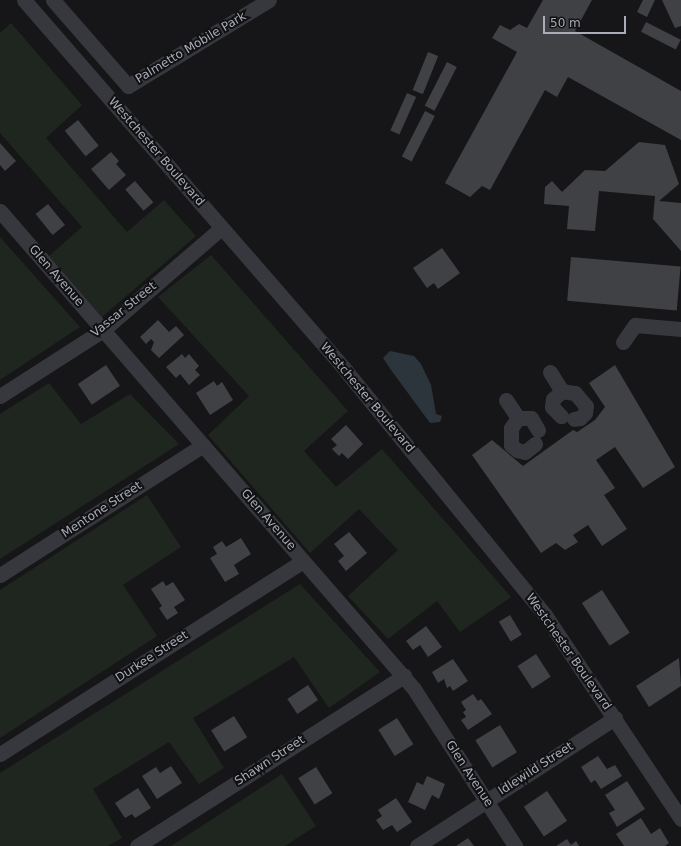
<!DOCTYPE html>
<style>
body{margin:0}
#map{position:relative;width:681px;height:846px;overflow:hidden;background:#161618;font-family:"DejaVu Sans",sans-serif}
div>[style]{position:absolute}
.green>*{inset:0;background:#1e261f}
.water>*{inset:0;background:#2c353c}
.building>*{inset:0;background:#404145;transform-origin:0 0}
.minor>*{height:15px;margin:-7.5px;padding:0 7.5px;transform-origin:7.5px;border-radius:7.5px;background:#37383d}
span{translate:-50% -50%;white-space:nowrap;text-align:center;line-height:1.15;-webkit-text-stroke:4px #111113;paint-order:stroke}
.street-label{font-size:12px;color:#a8adb8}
.scale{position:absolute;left:543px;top:16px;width:83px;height:18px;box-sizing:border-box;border:2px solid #a8adb8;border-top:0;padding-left:5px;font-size:12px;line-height:14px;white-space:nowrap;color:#a8adb8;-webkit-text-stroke:3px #111113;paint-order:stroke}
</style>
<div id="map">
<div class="green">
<i style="clip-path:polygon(11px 23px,82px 105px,46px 138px,127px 232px,164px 200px,196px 236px,102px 317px,49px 256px,82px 227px,0 133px,0 33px)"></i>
<i style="clip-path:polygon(0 237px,80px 327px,0 380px)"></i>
<i style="clip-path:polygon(211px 255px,348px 411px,304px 451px,336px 487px,382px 449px,511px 597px,460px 632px,437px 601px,388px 639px,348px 596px,398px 550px,359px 509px,310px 553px,208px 435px,249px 396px,158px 297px)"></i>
<i style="clip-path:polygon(49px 383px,81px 424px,130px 394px,179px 444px,0 559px,0 414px)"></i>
<i style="clip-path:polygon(147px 495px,181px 547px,123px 585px,157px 636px,0 738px,0 590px)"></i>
<i style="clip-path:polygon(300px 584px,380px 672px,329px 708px,294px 657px,193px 718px,224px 768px,199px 784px,169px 742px,93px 789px,122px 838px,108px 846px,0 846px,0 773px)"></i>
<i style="clip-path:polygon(282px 774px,316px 826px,285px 846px,171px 846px)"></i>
</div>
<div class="water">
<i style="clip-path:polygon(390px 351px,414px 356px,421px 364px,431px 385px,436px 414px,442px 416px,440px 422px,430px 423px,391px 370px,383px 358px)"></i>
</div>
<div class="building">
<i style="clip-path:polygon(543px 0,592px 0,575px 31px,681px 91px,681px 140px,568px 77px,557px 97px,545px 90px,490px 190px,482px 186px,470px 197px,445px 183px,517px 52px,492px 38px,500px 25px,510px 30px,519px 24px,527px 28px)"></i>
<i style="clip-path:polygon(643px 0,655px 0,647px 17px,637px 12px)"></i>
<i style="clip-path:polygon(662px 0,681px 0,681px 26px,675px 28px)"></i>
<i style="left:646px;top:22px;width:39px;height:11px;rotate:27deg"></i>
<i style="left:428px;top:52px;width:11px;height:41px;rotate:22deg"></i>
<i style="left:447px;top:62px;width:11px;height:49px;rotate:27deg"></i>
<i style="left:407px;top:93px;width:10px;height:41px;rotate:24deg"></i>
<i style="left:425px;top:111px;width:11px;height:51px;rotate:27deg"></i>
<i style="left:78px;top:120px;width:33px;height:17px;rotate:51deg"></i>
<i style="clip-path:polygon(639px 142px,665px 145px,679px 184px,659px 201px,681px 203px,681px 251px,653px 219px,655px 196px,599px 191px,595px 231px,567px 229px,569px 206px,544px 204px,545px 187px,552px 181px,562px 192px,585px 170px,605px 171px)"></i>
<i style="clip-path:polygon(0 143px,16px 161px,5px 171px,0 165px)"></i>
<i style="clip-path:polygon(111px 152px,119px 161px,116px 164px,126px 175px,109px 190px,91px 169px)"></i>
<i style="left:135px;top:181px;width:28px;height:13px;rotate:49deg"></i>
<i style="left:48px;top:204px;width:27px;height:16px;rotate:51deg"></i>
<i style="clip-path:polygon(442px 248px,460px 273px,438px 289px,434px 283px,427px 288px,413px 268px)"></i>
<i style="left:571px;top:257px;width:110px;height:44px;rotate:5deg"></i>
<i style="clip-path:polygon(158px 320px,169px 332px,176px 326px,184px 335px,159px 358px,151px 350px,154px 342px,151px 339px,146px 344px,140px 337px)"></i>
<i style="clip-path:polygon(182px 354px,185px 358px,189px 354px,199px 366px,195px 370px,200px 375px,189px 385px,180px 374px,176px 378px,166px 367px)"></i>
<i style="left:106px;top:365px;width:25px;height:34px;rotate:56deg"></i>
<i style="clip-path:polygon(615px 365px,675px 467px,643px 488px,615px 447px,596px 460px,615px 488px,604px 495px,627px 529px,602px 546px,588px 525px,573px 535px,578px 542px,565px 550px,556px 543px,541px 553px,472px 455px,492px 440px,523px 466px,573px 430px,577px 432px,595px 420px,605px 407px,589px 383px)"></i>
<i style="clip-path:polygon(214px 381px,217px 386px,222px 382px,233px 400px,210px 415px,196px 393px)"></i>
<i style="clip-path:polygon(346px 425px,363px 444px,348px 459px,342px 453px,339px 456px,332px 449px,337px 445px,331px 439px)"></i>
<i style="clip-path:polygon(349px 532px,367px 553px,346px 571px,338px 561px,344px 556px,334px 544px)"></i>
<i style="clip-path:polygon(241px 538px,251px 554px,234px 565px,239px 574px,225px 582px,210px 558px,217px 554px,213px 547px,222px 541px,226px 547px)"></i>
<i style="clip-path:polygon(163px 581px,166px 586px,173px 582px,185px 600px,174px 607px,178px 613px,167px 620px,159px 608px,162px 606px,151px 589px)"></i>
<i style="left:602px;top:590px;width:51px;height:24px;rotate:57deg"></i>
<i style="left:510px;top:615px;width:23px;height:13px;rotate:59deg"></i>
<i style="clip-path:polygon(426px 626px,442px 647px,428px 657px,420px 645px,413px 650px,406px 641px)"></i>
<i style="left:536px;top:654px;width:27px;height:22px;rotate:57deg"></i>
<i style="clip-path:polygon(679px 658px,681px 686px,649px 707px,636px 686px)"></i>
<i style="clip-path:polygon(453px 659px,468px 681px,453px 691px,450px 686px,447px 688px,444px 679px,438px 683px,432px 672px)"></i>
<i style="left:308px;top:685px;width:18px;height:25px;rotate:56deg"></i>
<i style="clip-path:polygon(473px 694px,478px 701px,481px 699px,492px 714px,468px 730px,461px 720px,466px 717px,463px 712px,466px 710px,461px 702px)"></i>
<i style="left:234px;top:716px;width:25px;height:27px;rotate:58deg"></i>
<i style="left:397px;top:718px;width:31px;height:22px;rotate:58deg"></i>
<i style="left:500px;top:725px;width:32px;height:29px;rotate:58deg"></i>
<i style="clip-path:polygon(598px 756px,607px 769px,615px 765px,622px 776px,601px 789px,595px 780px,591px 783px,581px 767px)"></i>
<i style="clip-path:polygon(171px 766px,182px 783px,157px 799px,142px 776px,156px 767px,160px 773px)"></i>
<i style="left:316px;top:767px;width:31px;height:21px;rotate:58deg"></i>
<i style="clip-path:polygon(427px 776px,445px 784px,439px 799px,432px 795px,425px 810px,408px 802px,417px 782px,423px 785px)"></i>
<i style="clip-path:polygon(627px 781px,645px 809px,617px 827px,609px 813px,615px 810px,605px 795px)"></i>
<i style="clip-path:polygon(138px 788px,151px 808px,135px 818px,132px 814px,125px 818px,115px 803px)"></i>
<i style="left:547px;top:791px;width:36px;height:28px;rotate:56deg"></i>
<i style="clip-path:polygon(396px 798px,412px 822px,397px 832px,392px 825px,383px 830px,376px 820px,382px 816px,378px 810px)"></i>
<i style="clip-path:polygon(641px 818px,651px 834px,660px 828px,669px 843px,665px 846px,624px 846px,616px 834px)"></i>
<i style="clip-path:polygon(468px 838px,474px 846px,456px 846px)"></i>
<i style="clip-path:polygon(567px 839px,571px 845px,576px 841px,579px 846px,556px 846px)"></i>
</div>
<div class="minor">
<i style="left:24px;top:0;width:491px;rotate:49deg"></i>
<i style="left:346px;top:371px;width:315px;rotate:50.8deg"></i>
<i style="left:545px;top:615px;width:245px;rotate:56.3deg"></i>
<i style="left:53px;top:0;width:114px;rotate:48.9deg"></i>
<i style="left:128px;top:86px;width:165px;rotate:-31.4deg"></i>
<i style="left:0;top:211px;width:632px;rotate:49.1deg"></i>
<i style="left:414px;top:689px;width:187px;rotate:57.2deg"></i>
<i style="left:623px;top:342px;width:21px;rotate:-55deg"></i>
<i style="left:635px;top:325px;width:46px;rotate:5deg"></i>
<i style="left:550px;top:372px;width:22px;rotate:58deg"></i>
<i style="left:562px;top:391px;width:12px;rotate:138deg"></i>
<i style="left:553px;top:399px;width:8px;rotate:97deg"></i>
<i style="left:552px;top:407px;width:13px;rotate:45deg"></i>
<i style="left:562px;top:391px;width:13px;rotate:9deg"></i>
<i style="left:575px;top:393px;width:17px;rotate:50deg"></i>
<i style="left:586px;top:406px;width:7px;rotate:98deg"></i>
<i style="left:585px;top:413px;width:7px;rotate:135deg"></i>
<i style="left:580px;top:418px;width:6px;rotate:171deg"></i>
<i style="left:0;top:396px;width:122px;rotate:-32.7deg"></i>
<i style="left:103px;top:330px;width:156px;rotate:-40.8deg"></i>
<i style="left:506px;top:400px;width:22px;rotate:56deg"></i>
<i style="left:518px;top:418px;width:12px;rotate:125deg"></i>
<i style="left:511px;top:428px;width:17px;rotate:90deg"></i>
<i style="left:511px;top:445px;width:8px;rotate:40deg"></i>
<i style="left:517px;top:450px;width:8px;rotate:14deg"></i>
<i style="left:525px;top:452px;width:13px;rotate:-39deg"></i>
<i style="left:518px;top:418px;width:13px"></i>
<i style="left:531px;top:418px;width:14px;rotate:60deg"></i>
<i style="left:0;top:575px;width:241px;rotate:-32.6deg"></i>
<i style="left:0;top:754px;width:359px;rotate:-32.5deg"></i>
<i style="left:137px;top:846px;width:317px;rotate:-32.5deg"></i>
<i style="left:417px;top:846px;width:236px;rotate:-32.9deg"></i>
</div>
<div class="street-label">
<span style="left:191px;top:48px;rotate:-31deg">Palmetto Mobile Park</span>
<span style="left:156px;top:152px;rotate:49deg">Westchester Boulevard</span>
<span style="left:56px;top:276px;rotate:49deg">Glen Avenue</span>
<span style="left:124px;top:310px;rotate:-39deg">Vassar Street</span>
<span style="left:367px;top:398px;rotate:50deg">Westchester Boulevard</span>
<span style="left:102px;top:510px;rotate:-33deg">Mentone Street</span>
<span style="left:268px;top:520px;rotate:49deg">Glen Avenue</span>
<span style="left:568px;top:652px;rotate:55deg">Westchester Boulevard</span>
<span style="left:152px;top:657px;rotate:-33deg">Durkee Street</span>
<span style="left:270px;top:761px;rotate:-33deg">Shawn Street</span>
<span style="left:536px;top:769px;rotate:-33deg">Idlewild Street</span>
<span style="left:469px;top:774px;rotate:57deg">Glen Avenue</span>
</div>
<div class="scale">50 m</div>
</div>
